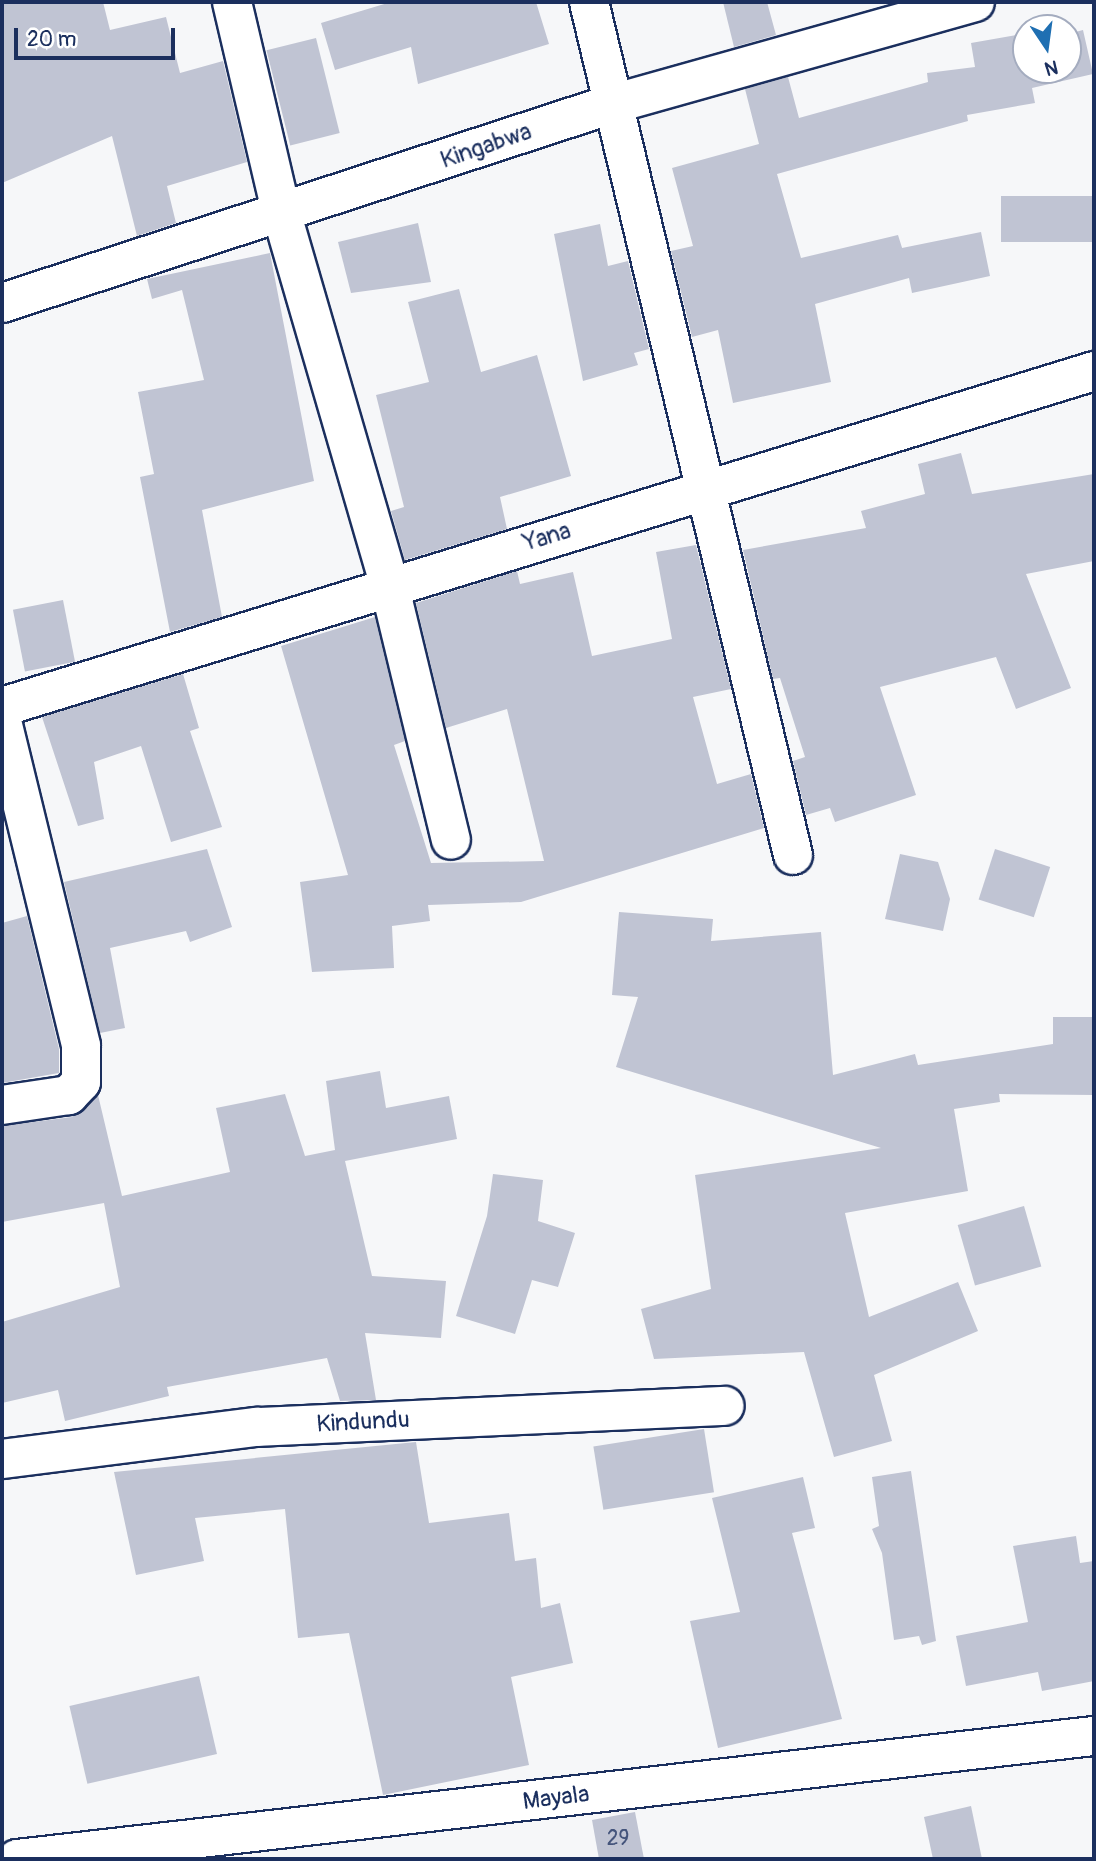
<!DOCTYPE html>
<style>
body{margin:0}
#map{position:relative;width:1096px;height:1861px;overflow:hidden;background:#f6f7f9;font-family:Pangolin,sans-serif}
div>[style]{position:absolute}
.building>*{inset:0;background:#c0c4d3;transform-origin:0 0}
.roads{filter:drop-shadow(2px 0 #1b2f5e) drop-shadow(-2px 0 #1b2f5e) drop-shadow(0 2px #1b2f5e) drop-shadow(0 -2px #1b2f5e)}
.minor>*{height:38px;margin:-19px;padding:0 19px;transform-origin:19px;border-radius:19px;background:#fff}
span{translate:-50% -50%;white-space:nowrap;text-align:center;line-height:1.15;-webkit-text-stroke:7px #fff;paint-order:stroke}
.number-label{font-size:21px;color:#44547b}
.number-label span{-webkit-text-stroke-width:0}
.street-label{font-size:24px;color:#1b2f5e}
.frame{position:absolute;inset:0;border:4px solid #1b2f5e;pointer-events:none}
.north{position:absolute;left:1012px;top:14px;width:70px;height:70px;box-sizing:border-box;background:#fff;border:2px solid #a4acbf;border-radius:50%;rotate:167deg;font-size:19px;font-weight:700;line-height:28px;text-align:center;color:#1b2f5e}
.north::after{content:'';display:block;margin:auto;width:24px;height:32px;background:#1f6fb2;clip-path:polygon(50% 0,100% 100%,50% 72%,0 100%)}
.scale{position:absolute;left:14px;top:28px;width:161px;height:32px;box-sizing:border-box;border:4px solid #1b2f5e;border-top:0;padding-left:9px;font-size:21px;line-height:24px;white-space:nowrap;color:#1b2f5e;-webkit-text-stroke:5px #fff;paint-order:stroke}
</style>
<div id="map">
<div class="building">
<i style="clip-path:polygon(2px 2px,103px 2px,110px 30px,166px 17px,180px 73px,223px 61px,247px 162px,167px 186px,176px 223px,137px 236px,112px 136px,2px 183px)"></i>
<i style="clip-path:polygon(391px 2px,536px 2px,549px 44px,418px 84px,411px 47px,335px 70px,321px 23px)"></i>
<i style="clip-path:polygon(723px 2px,767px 2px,776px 35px,734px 47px)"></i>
<i style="clip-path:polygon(1083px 30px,1093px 74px,1032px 88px,1035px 103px,967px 115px,968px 121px,777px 174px,801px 258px,898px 235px,904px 254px,902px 248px,981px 232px,990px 276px,912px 293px,909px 278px,815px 304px,831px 382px,733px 403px,718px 330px,692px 337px,671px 251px,693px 246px,672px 168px,759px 144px,745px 89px,788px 77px,799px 118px,928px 82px,927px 73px,975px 67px,971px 43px,1023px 34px,1026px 70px,1068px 70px,1068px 34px)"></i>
<i style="left:316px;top:38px;width:98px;height:51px;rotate:76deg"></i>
<i style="left:1094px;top:196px;width:46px;height:93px;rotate:90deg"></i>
<i style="clip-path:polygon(418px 223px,431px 282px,351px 293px,338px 242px)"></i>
<i style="clip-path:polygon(600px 224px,608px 266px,628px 261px,649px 349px,634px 353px,638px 365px,583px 381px,554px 234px)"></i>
<i style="clip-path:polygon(270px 253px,314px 481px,202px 510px,222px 617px,170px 632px,140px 477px,154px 474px,138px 392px,204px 380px,182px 290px,152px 299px,147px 279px)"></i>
<i style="clip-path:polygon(459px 289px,481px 372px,537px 355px,571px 476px,500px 497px,507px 529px,405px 560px,391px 511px,404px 507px,376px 395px,429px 382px,408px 302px)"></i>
<i style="clip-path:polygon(961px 453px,972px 494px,1094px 474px,1094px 561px,1026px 574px,1071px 688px,1016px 709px,996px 657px,880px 687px,916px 795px,835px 822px,830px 808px,806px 815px,793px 761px,805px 757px,780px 678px,773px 679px,743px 550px,866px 528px,861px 511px,925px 494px,918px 464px)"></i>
<i style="clip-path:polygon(696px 545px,731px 689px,693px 697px,717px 784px,751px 774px,764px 828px,521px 902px,428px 905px,430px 921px,392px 926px,394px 968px,312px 972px,300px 882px,348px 875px,281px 646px,375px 617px,405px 741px,394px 745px,431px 863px,544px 861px,507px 709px,446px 728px,416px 603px,517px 571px,520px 584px,573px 572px,592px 656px,672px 639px,656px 552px)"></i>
<i style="left:63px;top:600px;width:63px;height:51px;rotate:79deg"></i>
<i style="clip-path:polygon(183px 674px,199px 728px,190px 731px,222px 827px,171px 842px,141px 746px,94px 762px,104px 819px,78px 826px,42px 717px)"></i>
<i style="clip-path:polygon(207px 849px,232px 927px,190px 942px,186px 931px,110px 948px,125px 1028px,100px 1033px,64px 882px)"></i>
<i style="left:995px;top:849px;width:58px;height:53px;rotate:18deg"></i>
<i style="clip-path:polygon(900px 854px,938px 862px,950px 899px,943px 931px,885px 919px)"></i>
<i style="clip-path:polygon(619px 912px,713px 919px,711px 941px,821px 932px,833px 1075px,915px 1054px,918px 1065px,1053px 1044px,1053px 1017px,1094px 1017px,1094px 1095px,999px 1094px,1000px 1102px,954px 1109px,968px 1191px,845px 1213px,869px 1317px,958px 1282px,978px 1331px,874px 1375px,892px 1441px,834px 1457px,804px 1352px,654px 1359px,641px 1309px,711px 1289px,695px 1175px,881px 1148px,616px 1067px,638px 997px,612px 995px)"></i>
<i style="clip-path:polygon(27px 916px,59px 1049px,59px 1073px,2px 1083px,2px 923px)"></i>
<i style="clip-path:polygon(380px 1071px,386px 1108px,449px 1096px,457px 1139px,345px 1161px,372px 1276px,446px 1281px,441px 1338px,365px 1333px,376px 1400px,340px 1401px,327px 1358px,167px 1387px,169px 1396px,65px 1421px,58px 1390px,2px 1403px,2px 1322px,120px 1287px,104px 1203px,2px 1222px,2px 1126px,72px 1117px,98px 1095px,122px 1196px,230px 1172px,216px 1108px,285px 1094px,305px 1156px,335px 1150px,326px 1081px)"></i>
<i style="clip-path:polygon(493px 1174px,543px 1180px,538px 1221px,575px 1233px,558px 1287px,532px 1280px,515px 1334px,456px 1316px,487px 1216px)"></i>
<i style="left:1024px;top:1206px;width:63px;height:69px;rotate:74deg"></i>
<i style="left:704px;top:1429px;width:64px;height:112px;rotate:81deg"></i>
<i style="clip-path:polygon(416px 1442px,429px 1523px,509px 1513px,515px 1561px,536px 1558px,541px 1608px,560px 1603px,573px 1663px,511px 1677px,529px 1765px,383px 1795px,349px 1633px,298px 1638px,285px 1509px,195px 1518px,204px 1561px,136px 1575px,114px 1472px)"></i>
<i style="clip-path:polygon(911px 1471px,936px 1641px,922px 1645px,919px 1636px,894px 1640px,882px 1553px,872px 1529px,879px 1526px,872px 1477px)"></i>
<i style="clip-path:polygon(803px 1477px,815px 1528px,792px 1533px,842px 1719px,718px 1748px,690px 1621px,740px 1612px,712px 1498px)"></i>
<i style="clip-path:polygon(1076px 1536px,1080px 1563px,1094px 1561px,1094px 1681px,1042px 1691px,1038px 1672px,966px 1686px,956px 1636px,1028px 1622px,1013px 1546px)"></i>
<i style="left:199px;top:1676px;width:80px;height:133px;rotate:77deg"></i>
<i style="clip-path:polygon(971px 1806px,982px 1859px,933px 1859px,924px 1817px)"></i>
<i style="clip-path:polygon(635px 1812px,644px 1859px,599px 1859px,592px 1820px)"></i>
</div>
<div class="roads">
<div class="minor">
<i style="left:232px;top:2px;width:219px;rotate:76.8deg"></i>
<i style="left:282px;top:215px;width:384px;rotate:73.8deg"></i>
<i style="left:389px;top:584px;width:263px;rotate:76.4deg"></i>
<i style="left:589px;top:2px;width:877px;rotate:76.55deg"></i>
<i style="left:2px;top:303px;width:638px;rotate:-18.07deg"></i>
<i style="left:609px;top:105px;width:380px;rotate:-15.7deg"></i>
<i style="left:2px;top:707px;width:1143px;rotate:-17.1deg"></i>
<i style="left:2px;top:721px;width:334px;rotate:76.3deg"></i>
<i style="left:81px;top:1046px;width:36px;rotate:90deg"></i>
<i style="left:81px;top:1082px;width:18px;rotate:133deg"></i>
<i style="left:69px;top:1095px;width:68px;rotate:171.5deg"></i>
<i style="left:2px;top:1459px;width:257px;rotate:-7.2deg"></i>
<i style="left:257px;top:1427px;width:468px;rotate:-2.6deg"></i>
<i style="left:17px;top:1859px;width:1084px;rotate:-6.52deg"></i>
</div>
</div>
<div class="number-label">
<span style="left:618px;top:1839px">29</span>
</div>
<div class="street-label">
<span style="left:486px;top:146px;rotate:-19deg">Kingabwa</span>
<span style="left:547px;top:537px;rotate:-17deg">Yana</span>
<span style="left:363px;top:1422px;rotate:-3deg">Kindundu</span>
<span style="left:556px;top:1798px;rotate:-7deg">Mayala</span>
</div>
<div class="frame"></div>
<div class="north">N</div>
<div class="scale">20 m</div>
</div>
